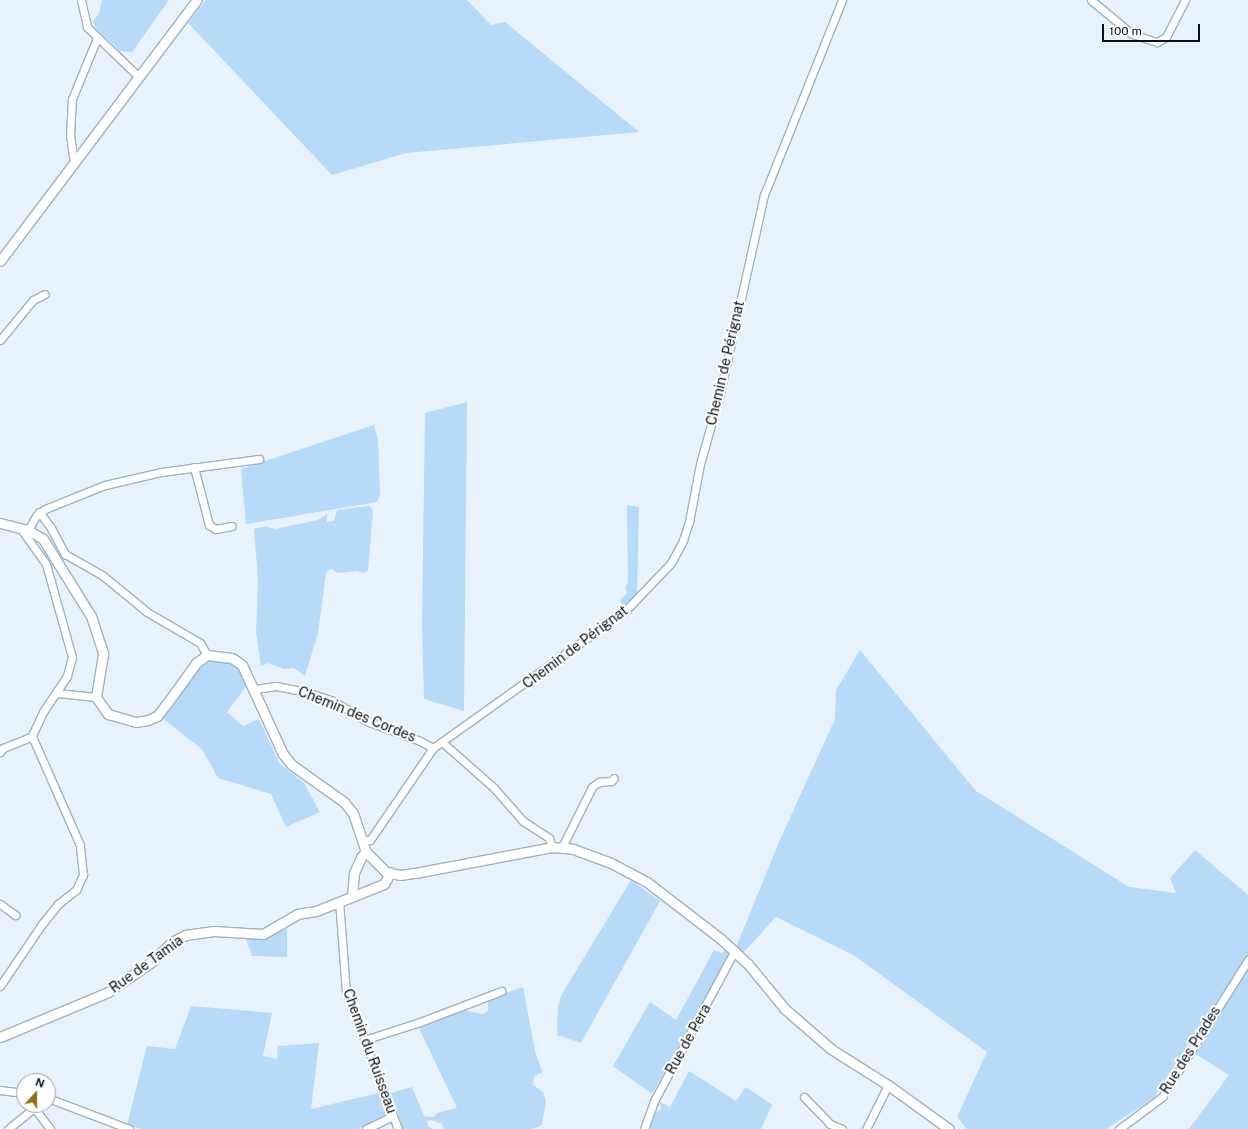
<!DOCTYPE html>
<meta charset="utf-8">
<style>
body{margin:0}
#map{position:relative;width:1248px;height:1129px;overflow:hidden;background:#e7f2fc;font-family:"Public Sans",sans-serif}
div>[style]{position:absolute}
.green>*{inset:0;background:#b7daf9}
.roads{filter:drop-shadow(1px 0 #a0b2c1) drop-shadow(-1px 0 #a0b2c1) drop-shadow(0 1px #a0b2c1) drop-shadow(0 -1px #a0b2c1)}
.minor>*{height:7px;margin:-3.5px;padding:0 3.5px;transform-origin:3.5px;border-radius:3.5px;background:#fff}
.tertiary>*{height:9px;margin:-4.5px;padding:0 4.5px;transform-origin:4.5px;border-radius:4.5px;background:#fff}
span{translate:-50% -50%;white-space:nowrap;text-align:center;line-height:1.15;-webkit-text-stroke:4px #fefefe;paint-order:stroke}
.street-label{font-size:14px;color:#0b1116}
.north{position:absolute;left:16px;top:1073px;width:40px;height:40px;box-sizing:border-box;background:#fefefe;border:1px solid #9d9fa1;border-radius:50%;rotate:21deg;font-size:11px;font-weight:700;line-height:16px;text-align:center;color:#0b1116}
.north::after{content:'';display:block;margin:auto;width:14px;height:18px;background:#887214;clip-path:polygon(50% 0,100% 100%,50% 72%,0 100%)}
.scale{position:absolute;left:1102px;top:24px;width:98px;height:18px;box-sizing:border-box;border:2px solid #0b1116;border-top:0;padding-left:5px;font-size:12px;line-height:14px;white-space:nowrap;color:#0b1116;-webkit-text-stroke:3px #fefefe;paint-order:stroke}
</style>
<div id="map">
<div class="green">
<i style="clip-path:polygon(102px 0,169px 0,132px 52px,120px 51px,95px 27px,93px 21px,99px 14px)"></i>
<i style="clip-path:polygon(206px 0,467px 0,491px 25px,505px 22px,639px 132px,406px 153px,332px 175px,188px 23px)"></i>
<i style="clip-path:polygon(467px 402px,464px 711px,424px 699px,422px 626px,425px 413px)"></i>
<i style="clip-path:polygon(374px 425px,378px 440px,380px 495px,377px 502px,246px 524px,241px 469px)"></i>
<i style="clip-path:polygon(627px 505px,639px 507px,637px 594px,622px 607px,620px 600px,627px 593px,625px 587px,628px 582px)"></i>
<i style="clip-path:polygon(369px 506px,373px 510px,368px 570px,364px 573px,356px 571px,338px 573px,331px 569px,326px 573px,318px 633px,305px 676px,294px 668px,284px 669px,267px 663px,261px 666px,256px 633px,258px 579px,254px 529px,266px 526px,275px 529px,318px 520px,327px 514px,327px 522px,334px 521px,337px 510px)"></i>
<i style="clip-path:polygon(860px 650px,976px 791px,1129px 887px,1176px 893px,1170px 878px,1195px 850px,1248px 895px,1248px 1129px,1189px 1129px,1229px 1075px,1194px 1053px,1189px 1043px,1154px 1098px,1106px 1129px,967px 1129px,957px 1117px,987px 1052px,855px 956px,776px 917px,743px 953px,737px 945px,779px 842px,835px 719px,836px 690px)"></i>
<i style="clip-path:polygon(207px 659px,230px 661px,239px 669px,248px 684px,227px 712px,243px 726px,259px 719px,280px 764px,304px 783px,320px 812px,286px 827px,271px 794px,218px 778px,202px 749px,162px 718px,194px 669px)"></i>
<i style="clip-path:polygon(631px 880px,660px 901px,581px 1043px,557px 1035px,558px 1006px,562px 994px)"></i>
<i style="clip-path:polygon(287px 929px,287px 957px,252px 956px,246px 939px,259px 938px)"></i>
<i style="clip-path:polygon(727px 949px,728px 958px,725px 965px,652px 1094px,613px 1066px,650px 1002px,676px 1020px,714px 950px,722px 953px)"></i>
<i style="clip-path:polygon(523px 987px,535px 1051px,543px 1074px,540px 1073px,534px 1077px,533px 1085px,543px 1092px,546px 1101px,542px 1125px,532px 1129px,444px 1129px,442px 1124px,431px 1120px,427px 1121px,425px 1117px,429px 1127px,433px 1129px,403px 1129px,391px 1093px,412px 1087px,424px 1116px,434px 1117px,437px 1113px,457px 1108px,418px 1026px,467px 1006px,468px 1011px,482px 1014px,488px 1011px,488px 999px)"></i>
<i style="clip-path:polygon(191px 1006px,272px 1013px,263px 1056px,277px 1059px,278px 1046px,319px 1043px,311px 1109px,379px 1093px,387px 1114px,358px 1129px,142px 1129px,127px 1125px,147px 1046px,175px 1049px)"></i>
<i style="clip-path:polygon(689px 1071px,736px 1101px,746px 1087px,772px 1105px,761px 1129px,649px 1129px,655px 1113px,662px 1108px,658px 1101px,670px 1107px)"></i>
</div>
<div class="roads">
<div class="minor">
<i style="left:81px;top:0;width:28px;rotate:77deg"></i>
<i style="left:87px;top:27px;width:71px;rotate:43.9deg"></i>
<i style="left:1091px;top:0;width:53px;rotate:39.7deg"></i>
<i style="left:1132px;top:34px;width:26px;rotate:18deg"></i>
<i style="left:1157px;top:42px;width:10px;rotate:-29deg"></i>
<i style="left:1166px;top:37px;width:42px;rotate:-62.8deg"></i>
<i style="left:74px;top:163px;width:27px;rotate:-98deg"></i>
<i style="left:70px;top:136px;width:37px;rotate:-87deg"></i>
<i style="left:72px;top:99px;width:66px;rotate:-67.7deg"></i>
<i style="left:0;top:340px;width:52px;rotate:-50.5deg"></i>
<i style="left:33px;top:300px;width:13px;rotate:-27deg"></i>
<i style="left:194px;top:467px;width:60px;rotate:75.5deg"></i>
<i style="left:209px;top:525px;width:8px;rotate:30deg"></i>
<i style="left:216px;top:529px;width:16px;rotate:-11deg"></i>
<i style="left:39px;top:512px;width:20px;rotate:53deg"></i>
<i style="left:51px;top:528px;width:30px;rotate:62deg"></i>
<i style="left:65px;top:554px;width:43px;rotate:29.6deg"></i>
<i style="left:102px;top:575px;width:58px;rotate:39.4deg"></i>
<i style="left:147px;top:612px;width:61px;rotate:30.3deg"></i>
<i style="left:200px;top:643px;width:14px;rotate:60deg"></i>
<i style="left:21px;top:529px;width:43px;rotate:54.5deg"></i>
<i style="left:46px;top:564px;width:97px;rotate:74.4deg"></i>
<i style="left:72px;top:657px;width:20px;rotate:105deg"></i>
<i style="left:67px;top:676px;width:43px;rotate:123.7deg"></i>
<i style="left:43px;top:712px;width:26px;rotate:115deg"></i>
<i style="left:28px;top:530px;width:16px;rotate:-60deg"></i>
<i style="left:36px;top:516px;width:11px;rotate:-38deg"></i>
<i style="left:45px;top:509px;width:65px;rotate:-21.8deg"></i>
<i style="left:105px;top:485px;width:57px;rotate:-13.1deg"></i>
<i style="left:161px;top:472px;width:99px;rotate:-7.6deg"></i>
<i style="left:255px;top:689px;width:21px;rotate:-8deg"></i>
<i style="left:276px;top:686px;width:32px;rotate:11deg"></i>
<i style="left:307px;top:692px;width:28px;rotate:19deg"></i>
<i style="left:333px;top:701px;width:42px;rotate:30.3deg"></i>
<i style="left:369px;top:722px;width:54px;rotate:20.4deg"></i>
<i style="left:420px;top:741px;width:15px;rotate:28deg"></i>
<i style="left:57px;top:693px;width:39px;rotate:6deg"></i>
<i style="left:442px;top:742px;width:69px;rotate:41.5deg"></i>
<i style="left:494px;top:788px;width:44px;rotate:48.7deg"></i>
<i style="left:523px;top:821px;width:31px;rotate:33deg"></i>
<i style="left:549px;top:838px;width:9px;rotate:72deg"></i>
<i style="left:0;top:752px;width:5px;rotate:-53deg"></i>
<i style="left:3px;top:748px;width:31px;rotate:-22deg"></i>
<i style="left:363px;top:840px;width:7px"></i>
<i style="left:370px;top:840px;width:112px;rotate:-55.6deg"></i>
<i style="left:433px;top:748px;width:236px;rotate:-35.5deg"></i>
<i style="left:625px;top:611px;width:66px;rotate:-46.2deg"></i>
<i style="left:671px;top:563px;width:26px;rotate:-62deg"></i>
<i style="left:683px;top:540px;width:19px;rotate:-72deg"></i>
<i style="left:689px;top:522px;width:59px;rotate:-79.3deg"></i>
<i style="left:700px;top:464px;width:74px;rotate:-74.3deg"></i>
<i style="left:720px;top:393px;width:203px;rotate:-77.5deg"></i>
<i style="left:764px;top:195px;width:210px;rotate:-68.2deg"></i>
<i style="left:562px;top:847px;width:67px;rotate:-63.4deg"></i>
<i style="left:592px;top:787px;width:9px;rotate:-36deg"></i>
<i style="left:599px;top:782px;width:12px;rotate:-5deg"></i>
<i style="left:611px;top:781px;width:4px;rotate:-45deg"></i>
<i style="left:339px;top:901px;width:90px;rotate:85.6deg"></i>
<i style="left:346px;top:991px;width:147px;rotate:69.4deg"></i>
<i style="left:0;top:904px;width:19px;rotate:36deg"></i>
<i style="left:0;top:986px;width:75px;rotate:-55.9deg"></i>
<i style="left:42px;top:924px;width:26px;rotate:-51deg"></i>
<i style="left:58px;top:904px;width:23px;rotate:-38deg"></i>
<i style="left:76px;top:890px;width:17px;rotate:-65deg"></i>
<i style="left:83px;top:875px;width:30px;rotate:-96deg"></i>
<i style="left:80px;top:845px;width:119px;rotate:-113.8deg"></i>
<i style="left:364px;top:1040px;width:59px;rotate:-17.8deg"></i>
<i style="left:420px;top:1022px;width:87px;rotate:-20.9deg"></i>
<i style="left:0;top:1090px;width:24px;rotate:7deg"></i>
<i style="left:804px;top:1097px;width:37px;rotate:46deg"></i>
<i style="left:830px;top:1124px;width:13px;rotate:23deg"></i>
<i style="left:48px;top:1098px;width:87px;rotate:20.9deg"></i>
<i style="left:32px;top:1105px;width:30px;rotate:53deg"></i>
<i style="left:8px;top:1129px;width:32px;rotate:-39deg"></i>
<i style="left:366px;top:1129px;width:30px;rotate:-26deg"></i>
<i style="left:644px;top:1129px;width:30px;rotate:-70deg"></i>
<i style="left:654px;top:1101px;width:171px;rotate:-61.8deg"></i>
<i style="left:866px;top:1129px;width:49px;rotate:-63.4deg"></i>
<i style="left:1119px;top:1129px;width:54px;rotate:-36.7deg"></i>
<i style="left:1162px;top:1097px;width:162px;rotate:-57.9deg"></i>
</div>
<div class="tertiary">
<i style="left:0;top:261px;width:327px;rotate:-53deg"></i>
<i style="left:0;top:523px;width:29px;rotate:14deg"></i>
<i style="left:28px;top:530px;width:17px;rotate:31deg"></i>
<i style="left:43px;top:539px;width:91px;rotate:58.1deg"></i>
<i style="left:91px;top:616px;width:40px;rotate:72deg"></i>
<i style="left:103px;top:654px;width:44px;rotate:99.2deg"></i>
<i style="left:96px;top:697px;width:21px;rotate:55deg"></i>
<i style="left:108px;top:714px;width:29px;rotate:16deg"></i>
<i style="left:136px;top:722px;width:12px;rotate:-9deg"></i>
<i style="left:148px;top:720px;width:10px;rotate:-24deg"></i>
<i style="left:157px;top:716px;width:18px;rotate:-52deg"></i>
<i style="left:168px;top:702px;width:48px;rotate:-54.3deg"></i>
<i style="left:196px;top:663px;width:14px;rotate:-36deg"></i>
<i style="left:207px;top:655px;width:25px;rotate:7deg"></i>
<i style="left:232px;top:658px;width:12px;rotate:35deg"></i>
<i style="left:242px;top:665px;width:98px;rotate:65.3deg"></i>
<i style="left:283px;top:754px;width:14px;rotate:51deg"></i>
<i style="left:292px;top:765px;width:64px;rotate:35.4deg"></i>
<i style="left:344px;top:802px;width:14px;rotate:51deg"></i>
<i style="left:353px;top:813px;width:41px;rotate:71.6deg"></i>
<i style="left:366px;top:852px;width:28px;rotate:45deg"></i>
<i style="left:386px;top:872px;width:14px;rotate:12deg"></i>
<i style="left:400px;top:875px;width:15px;rotate:-8deg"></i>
<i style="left:415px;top:873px;width:139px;rotate:-10.7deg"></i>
<i style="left:552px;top:847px;width:21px;rotate:5deg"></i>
<i style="left:573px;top:849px;width:40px;rotate:20.2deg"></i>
<i style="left:611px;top:863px;width:41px;rotate:27.8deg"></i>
<i style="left:647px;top:882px;width:93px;rotate:37.6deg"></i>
<i style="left:721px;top:939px;width:37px;rotate:43deg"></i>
<i style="left:748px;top:964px;width:58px;rotate:50.6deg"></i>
<i style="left:785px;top:1009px;width:61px;rotate:41deg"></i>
<i style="left:831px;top:1049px;width:67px;rotate:32.3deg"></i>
<i style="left:888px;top:1085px;width:75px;rotate:35.8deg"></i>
<i style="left:352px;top:896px;width:23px;rotate:-85deg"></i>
<i style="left:354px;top:873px;width:17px;rotate:-66deg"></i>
<i style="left:361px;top:857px;width:7px;rotate:-45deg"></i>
<i style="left:0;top:1037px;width:117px;rotate:-22.6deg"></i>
<i style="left:108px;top:992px;width:51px;rotate:-34.6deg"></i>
<i style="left:150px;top:963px;width:30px;rotate:-44deg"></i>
<i style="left:172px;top:942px;width:15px;rotate:-28deg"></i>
<i style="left:185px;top:935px;width:29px;rotate:-8deg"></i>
<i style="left:214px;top:931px;width:49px;rotate:3.5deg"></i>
<i style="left:263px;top:934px;width:39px;rotate:-30deg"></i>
<i style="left:297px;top:914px;width:19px;rotate:-9deg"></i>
<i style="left:316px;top:911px;width:73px;rotate:-21.7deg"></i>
<i style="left:384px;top:884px;width:13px;rotate:-61deg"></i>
</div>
</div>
<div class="street-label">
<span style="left:725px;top:363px;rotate:-77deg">Chemin de Pérignat</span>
<span style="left:575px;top:647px;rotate:-37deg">Chemin de Pérignat</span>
<span style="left:357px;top:714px;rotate:22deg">Chemin des Cordes</span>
<span style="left:146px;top:964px;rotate:-36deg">Rue de Tamia</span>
<span style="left:688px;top:1039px;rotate:-61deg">Rue de Pera</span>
<span style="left:1190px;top:1050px;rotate:-58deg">Rue des Prades</span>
<span style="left:370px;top:1051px;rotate:70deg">Chemin du Ruisseau</span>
</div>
<div class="north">N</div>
<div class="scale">100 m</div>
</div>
